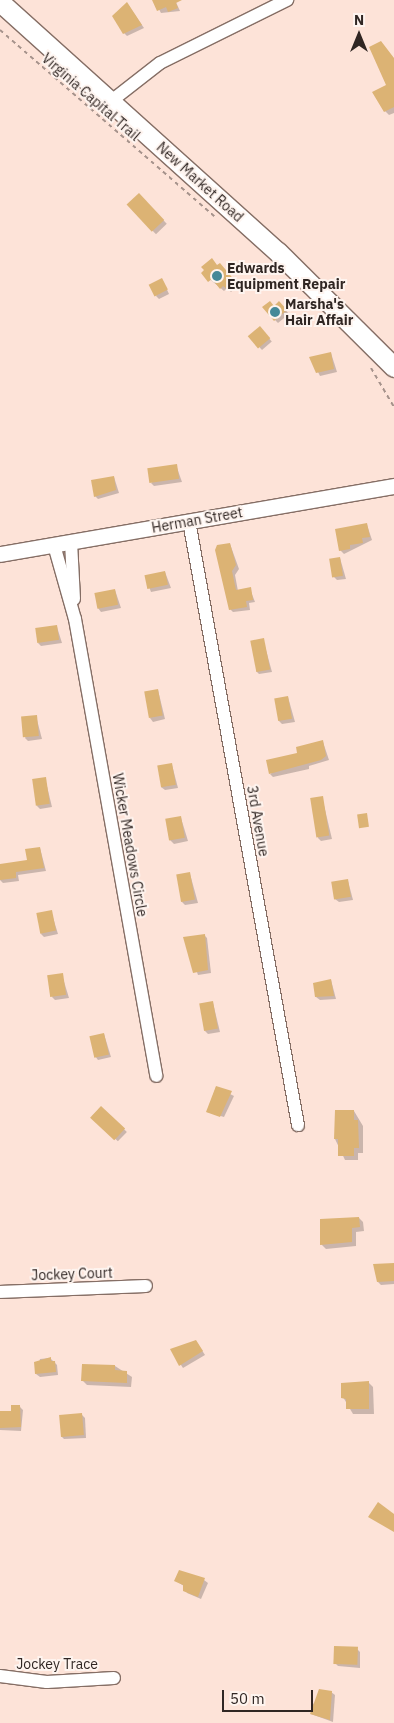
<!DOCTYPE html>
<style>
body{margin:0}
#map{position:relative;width:394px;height:1723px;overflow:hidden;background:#fde3d8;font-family:"IBM Plex Sans",sans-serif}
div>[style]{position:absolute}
.shadow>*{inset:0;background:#0003;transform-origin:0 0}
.building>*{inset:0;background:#dcb374;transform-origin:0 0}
.path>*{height:2px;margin-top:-1px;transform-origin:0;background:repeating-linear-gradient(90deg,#a5928b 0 4px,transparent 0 8px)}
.roads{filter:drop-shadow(1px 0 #856e65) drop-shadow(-1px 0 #856e65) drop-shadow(0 1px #856e65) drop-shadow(0 -1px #856e65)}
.minor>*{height:12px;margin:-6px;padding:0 6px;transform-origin:6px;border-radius:6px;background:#fff}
.tertiary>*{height:15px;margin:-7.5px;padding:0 7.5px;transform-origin:7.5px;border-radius:7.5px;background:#fff}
.primary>*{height:19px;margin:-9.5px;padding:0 9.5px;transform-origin:9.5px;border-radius:9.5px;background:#fff}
.dots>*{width:14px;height:14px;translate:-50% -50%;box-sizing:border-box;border:2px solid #fef4ef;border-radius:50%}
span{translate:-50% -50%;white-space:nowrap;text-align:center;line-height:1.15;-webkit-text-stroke:4px #fef4ef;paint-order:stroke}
.street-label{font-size:14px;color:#302623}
.poi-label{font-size:14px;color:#302623;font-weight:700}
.left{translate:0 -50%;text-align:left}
.north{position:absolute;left:334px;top:10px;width:50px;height:50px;-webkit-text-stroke:4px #fef4ef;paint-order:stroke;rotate:0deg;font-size:14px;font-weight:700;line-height:20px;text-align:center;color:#302623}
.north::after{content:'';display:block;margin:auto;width:18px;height:22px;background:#302623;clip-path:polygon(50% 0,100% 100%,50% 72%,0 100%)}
.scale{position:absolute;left:222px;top:1690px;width:91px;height:22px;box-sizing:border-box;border:2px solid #302623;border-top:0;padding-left:6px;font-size:15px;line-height:18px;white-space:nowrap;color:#302623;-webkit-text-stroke:4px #fef4ef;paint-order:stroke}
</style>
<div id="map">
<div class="shadow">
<i style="clip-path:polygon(154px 0,175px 0,180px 11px,161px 13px)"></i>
<i style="clip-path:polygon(127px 3px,144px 28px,127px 36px,124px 33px)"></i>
<i style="clip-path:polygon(394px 62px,394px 113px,389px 115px,385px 111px)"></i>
<i style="left:139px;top:195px;width:40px;height:15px;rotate:46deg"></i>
<i style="clip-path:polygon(218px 267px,223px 268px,238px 285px,231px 292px,227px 288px,224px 291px,206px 276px)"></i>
<i style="clip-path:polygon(162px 279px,169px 294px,159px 299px,156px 296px)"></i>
<i style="clip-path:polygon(282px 306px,289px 314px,278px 323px,275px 320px)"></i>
<i style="left:260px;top:328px;width:18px;height:13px;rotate:49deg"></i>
<i style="clip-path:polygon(331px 353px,337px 372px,320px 376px,311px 358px)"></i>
<i style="clip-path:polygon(176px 465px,182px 482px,154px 486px,151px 483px)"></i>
<i style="clip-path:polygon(114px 477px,119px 493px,98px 499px,95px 496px)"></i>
<i style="clip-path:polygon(367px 525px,372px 540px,344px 554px,340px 550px)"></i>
<i style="clip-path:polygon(230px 544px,239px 569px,235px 575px,238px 591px,250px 589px,255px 602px,249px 603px,250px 610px,233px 612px,230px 609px)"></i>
<i style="clip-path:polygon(340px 558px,346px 579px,337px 580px,334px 577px)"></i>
<i style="clip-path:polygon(165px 572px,171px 588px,151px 592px,145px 576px)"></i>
<i style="clip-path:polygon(115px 590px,121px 608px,101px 612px,98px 608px)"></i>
<i style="clip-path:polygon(57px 627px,62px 643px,41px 646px,38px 643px)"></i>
<i style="clip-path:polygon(263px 639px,272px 672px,259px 674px,256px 671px)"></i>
<i style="clip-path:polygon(158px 690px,165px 719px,153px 722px,150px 718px)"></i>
<i style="clip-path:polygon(288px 697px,295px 722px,282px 724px,279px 721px)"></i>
<i style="clip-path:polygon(36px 716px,42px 739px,28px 741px,25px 738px)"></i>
<i style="clip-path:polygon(323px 742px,329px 760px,309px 766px,309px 769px,273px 777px,270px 774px)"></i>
<i style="clip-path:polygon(172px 765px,178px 788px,165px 790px,161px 787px)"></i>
<i style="clip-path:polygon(45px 778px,52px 807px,40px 809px,37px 806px)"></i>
<i style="clip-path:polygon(322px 797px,332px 839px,321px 841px,318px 838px)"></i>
<i style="clip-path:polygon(181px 818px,188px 841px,174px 844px,170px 840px)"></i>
<i style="clip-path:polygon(40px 848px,46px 871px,18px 875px,19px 881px,3px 883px,0 880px,0 866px,28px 861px)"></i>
<i style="clip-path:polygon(190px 874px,198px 903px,185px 905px,182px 902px)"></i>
<i style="clip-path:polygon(348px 881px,353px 900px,339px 902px,335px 899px)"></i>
<i style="clip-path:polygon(51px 911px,58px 934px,44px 937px,41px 934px)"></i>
<i style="clip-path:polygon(204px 935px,207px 938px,211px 973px,198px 975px,185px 938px)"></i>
<i style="clip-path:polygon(62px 975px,69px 998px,55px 1000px,52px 997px)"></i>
<i style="clip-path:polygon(331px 980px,336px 999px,320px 1000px,316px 997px)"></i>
<i style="clip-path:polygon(213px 1003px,220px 1032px,208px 1034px,205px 1031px)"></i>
<i style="clip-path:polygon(104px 1034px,111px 1057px,98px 1060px,95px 1056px)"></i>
<i style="clip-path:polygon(216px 1087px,234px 1096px,224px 1117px,207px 1112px)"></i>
<i style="left:101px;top:1107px;width:36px;height:13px;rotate:44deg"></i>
<i style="clip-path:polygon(354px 1111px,363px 1126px,363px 1153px,358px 1153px,358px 1160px,345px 1160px,335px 1139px)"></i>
<i style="clip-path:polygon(359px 1218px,363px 1222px,364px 1231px,356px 1232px,356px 1246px,326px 1249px,321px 1244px)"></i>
<i style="clip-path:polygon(394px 1264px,394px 1284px,381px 1285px,378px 1282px)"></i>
<i style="clip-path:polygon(196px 1341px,205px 1355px,183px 1368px,171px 1350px)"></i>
<i style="clip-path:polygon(50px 1358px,57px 1365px,58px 1375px,40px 1377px,36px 1374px,40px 1359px)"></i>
<i style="clip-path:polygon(115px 1366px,132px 1377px,131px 1387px,87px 1385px,82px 1380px)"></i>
<i style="clip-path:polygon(368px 1382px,373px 1387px,374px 1414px,353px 1414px,343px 1397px)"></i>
<i style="clip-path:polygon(20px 1407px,23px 1410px,21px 1431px,0 1430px,0 1413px,12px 1413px)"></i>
<i style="clip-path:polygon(82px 1415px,85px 1418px,86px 1438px,64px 1439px,61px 1436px)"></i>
<i style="clip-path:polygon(204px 1580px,208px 1583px,201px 1599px,187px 1593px,184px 1586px,176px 1581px)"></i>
<i style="clip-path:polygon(357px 1649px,360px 1652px,360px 1668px,338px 1666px,335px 1663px)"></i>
<i style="clip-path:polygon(331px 1692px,335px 1695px,333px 1722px,311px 1714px,313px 1704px)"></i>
</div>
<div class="building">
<i style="clip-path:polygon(152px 0,182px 0,176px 3px,178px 8px,168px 12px,166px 7px,157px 11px)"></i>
<i style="clip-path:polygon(127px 2px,142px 25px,123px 34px,112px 16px)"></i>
<i style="clip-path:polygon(381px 41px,394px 58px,394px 107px,384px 112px,372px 92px,386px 85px,369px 47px)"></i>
<i style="left:139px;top:193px;width:37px;height:17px;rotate:47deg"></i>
<i style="clip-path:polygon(212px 258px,217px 265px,220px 263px,236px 282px,227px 289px,223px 286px,220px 289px,212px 279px,208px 282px,201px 273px,204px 270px,201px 267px)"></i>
<i style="left:162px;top:278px;width:13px;height:15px;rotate:63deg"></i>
<i style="clip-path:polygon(270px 301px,274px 306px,279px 301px,287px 310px,274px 321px,262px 307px)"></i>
<i style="left:260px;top:326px;width:16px;height:16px;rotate:50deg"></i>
<i style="clip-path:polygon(331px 352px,334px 369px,316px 373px,309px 357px)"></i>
<i style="left:177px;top:464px;width:15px;height:30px;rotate:82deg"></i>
<i style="clip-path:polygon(114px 476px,116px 490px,94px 497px,91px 480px)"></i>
<i style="clip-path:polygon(367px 523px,370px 537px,362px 538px,363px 543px,350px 545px,350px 549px,339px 551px,335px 529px)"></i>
<i style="clip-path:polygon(230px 543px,236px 565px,232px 571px,236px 590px,251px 587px,253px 600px,246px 601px,247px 607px,229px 610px,215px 550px,217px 545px)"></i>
<i style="left:340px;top:557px;width:19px;height:11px;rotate:81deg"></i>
<i style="left:165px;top:571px;width:14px;height:21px;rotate:78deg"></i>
<i style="left:115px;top:589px;width:16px;height:21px;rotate:79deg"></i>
<i style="left:57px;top:625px;width:15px;height:22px;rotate:82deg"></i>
<i style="left:264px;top:638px;width:32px;height:14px;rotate:79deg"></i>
<i style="left:158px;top:689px;width:27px;height:14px;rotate:80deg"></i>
<i style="left:288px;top:696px;width:23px;height:14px;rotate:80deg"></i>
<i style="left:37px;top:715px;width:21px;height:16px;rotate:85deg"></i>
<i style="clip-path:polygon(323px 740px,326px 756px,321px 760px,269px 774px,266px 760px,297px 753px,296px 747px)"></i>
<i style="left:172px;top:763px;width:22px;height:15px;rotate:80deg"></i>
<i style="left:46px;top:777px;width:27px;height:14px;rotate:82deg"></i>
<i style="left:323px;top:796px;width:40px;height:13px;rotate:81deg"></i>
<i style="left:367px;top:813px;width:14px;height:10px;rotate:82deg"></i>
<i style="left:181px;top:816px;width:22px;height:16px;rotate:80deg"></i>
<i style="clip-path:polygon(40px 847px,44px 868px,16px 872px,16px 878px,0 880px,0 864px,27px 860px,25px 849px)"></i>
<i style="left:190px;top:872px;width:28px;height:14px;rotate:80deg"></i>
<i style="left:348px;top:879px;width:18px;height:17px;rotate:81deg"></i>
<i style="left:52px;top:910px;width:21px;height:16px;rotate:79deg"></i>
<i style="clip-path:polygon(205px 934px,208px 970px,193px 973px,183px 937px)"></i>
<i style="left:63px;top:973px;width:22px;height:16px;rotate:82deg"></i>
<i style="clip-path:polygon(331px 979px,334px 996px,315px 997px,313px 983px)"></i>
<i style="left:213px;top:1001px;width:28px;height:14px;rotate:80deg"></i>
<i style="left:104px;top:1033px;width:22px;height:15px;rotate:77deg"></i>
<i style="clip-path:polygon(216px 1086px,232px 1091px,220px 1117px,206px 1112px)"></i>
<i style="left:101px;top:1106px;width:33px;height:16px;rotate:43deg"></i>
<i style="clip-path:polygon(335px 1110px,354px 1110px,354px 1120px,358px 1120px,359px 1148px,354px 1148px,354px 1156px,338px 1156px,338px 1139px,334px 1139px)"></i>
<i style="clip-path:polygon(359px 1217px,360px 1227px,352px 1228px,352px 1242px,320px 1245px,320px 1219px)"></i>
<i style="clip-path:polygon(394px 1263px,394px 1281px,377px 1282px,373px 1264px)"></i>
<i style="clip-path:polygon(196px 1340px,203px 1351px,179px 1366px,170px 1349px)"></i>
<i style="clip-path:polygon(51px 1357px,51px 1361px,55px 1361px,56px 1372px,35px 1374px,34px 1362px)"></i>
<i style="clip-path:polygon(82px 1364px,115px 1365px,115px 1370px,127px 1371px,127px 1383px,81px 1381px)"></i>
<i style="clip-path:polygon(369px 1381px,369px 1409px,346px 1409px,346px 1399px,341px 1398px,341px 1383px)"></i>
<i style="clip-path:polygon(11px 1405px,20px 1405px,21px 1427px,0 1428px,0 1411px,11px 1411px)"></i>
<i style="left:82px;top:1413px;width:22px;height:23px;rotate:85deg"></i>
<i style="clip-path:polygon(378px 1502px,394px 1514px,394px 1532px,368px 1517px)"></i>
<i style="clip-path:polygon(179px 1570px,205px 1578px,198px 1597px,183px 1591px,183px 1585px,174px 1581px)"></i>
<i style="left:334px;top:1646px;width:24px;height:18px;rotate:2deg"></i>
<i style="clip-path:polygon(319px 1689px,332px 1691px,330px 1720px,310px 1714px)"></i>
</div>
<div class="path">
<i style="left:0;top:30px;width:284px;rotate:41deg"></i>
<i style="left:371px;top:368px;width:45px;rotate:59.5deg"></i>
</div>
<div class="roads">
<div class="minor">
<i style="left:110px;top:102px;width:63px;rotate:-38deg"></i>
<i style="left:160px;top:63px;width:142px;rotate:-26.4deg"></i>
<i style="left:189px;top:521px;width:614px;rotate:79.77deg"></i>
<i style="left:71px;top:542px;width:57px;rotate:87deg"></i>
<i style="left:54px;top:545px;width:77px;rotate:74.2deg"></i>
<i style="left:75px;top:619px;width:464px;rotate:79.9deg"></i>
<i style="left:0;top:1292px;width:146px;rotate:-2.4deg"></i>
<i style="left:0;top:1676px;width:47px;rotate:7.3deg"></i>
<i style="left:47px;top:1682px;width:67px;rotate:-3.4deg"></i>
</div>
<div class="tertiary">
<i style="left:0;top:554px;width:400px;rotate:-9.8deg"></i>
</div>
<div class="primary">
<i style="left:0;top:2px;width:374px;rotate:42deg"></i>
<i style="left:278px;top:252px;width:163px;rotate:44.8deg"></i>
</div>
</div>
<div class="dots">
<i style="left:217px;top:276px;background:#458998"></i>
<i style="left:275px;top:312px;background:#458998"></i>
</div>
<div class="street-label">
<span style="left:91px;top:97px;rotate:41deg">Virginia Capital Trail</span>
<span style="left:200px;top:182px;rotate:42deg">New Market Road</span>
<span style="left:197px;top:520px;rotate:-10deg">Herman Street</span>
<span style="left:258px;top:821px;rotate:80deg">3rd Avenue</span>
<span style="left:130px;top:845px;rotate:80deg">Wicker Meadows Circle</span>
<span style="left:72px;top:1274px;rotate:-2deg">Jockey Court</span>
<span style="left:57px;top:1664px">Jockey Trace</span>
</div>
<div class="poi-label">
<span class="left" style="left:227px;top:276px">Edwards<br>Equipment Repair</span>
<span class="left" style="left:285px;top:312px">Marsha's<br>Hair Affair</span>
</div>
<div class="north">N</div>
<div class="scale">50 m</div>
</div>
